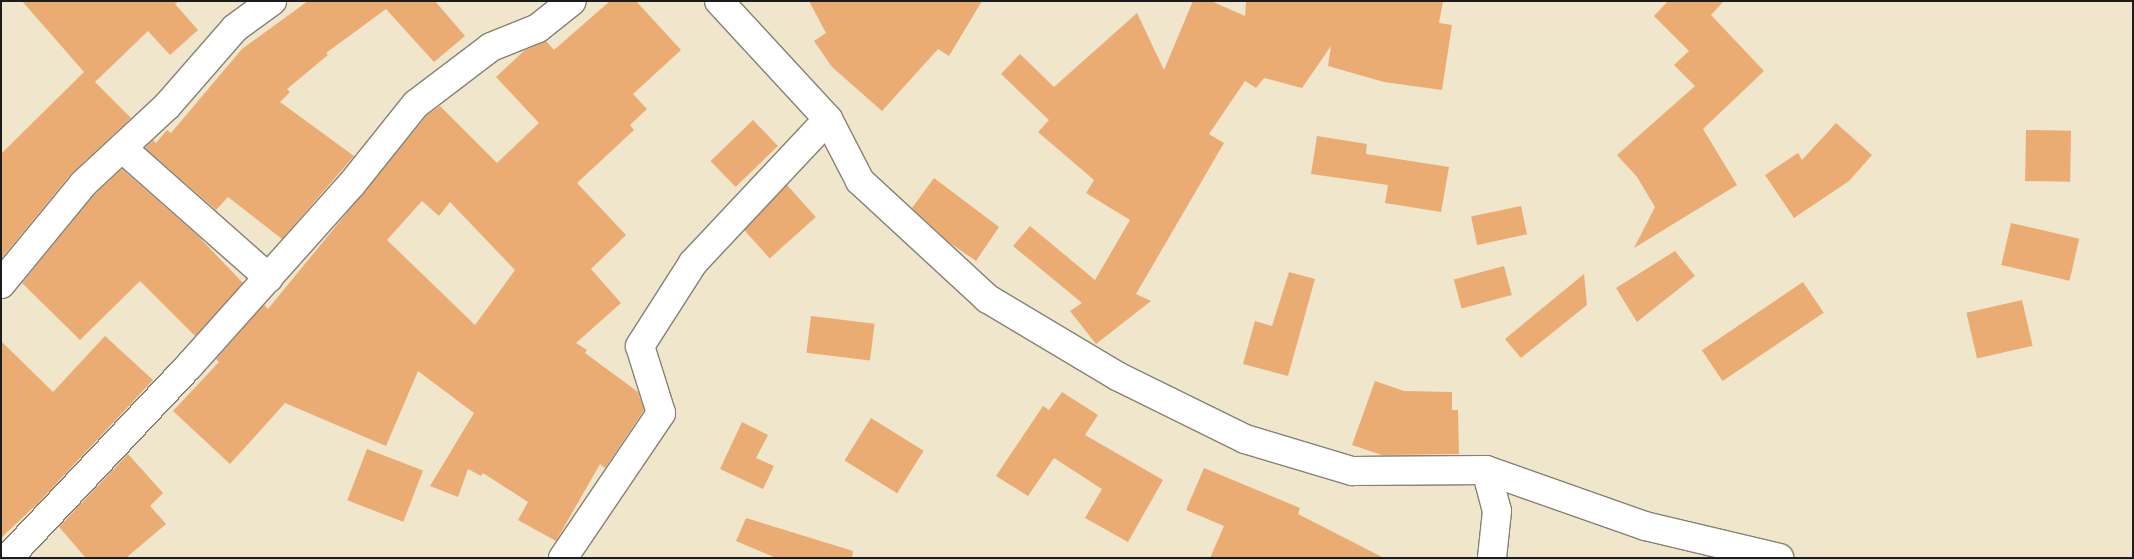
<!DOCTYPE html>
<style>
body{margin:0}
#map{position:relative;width:2134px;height:559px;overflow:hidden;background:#efe6cc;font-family:Dekko,sans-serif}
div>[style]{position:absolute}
.building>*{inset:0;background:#ebac73;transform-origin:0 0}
.roads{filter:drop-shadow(1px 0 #868174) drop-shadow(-1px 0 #868174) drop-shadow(0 1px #868174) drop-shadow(0 -1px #868174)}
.minor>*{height:28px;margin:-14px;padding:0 14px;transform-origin:14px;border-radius:14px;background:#fff}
span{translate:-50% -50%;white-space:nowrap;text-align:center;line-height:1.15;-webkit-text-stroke:4.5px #f7f3e8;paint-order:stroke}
.frame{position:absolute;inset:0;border:2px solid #1c1c1c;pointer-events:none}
</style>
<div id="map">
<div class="building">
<i style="clip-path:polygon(22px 1px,179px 1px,175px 4px,198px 30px,170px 55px,148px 31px,95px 82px,131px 118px,71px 174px,1px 259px,1px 154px,84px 72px)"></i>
<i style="clip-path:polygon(308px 1px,435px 1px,465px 36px,434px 62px,386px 9px,326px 53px,328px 55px,287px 89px,290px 92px,280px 102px,354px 156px,282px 239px,228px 197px,216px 210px,145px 148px,153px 140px,156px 143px,167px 130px,171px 133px,242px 49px)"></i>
<i style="clip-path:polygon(evenodd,610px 1px,636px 1px,681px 50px,633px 94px,647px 109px,630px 125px,634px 130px,577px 183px,626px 235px,591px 269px,621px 303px,576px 343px,587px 350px,585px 353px,638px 392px,644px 410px,605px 468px,600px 464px,556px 541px,518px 520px,528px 502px,483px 473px,481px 476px,468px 469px,458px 497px,430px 486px,474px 413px,418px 371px,386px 446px,285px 403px,230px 464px,173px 411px,219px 362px,216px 359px,264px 305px,268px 309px,427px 115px,440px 106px,497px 163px,539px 123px,496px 77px,525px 50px,546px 41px,554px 50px,610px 1px,422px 201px,439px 216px,450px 202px,515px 270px,475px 325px,387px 240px,422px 201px)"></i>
<i style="clip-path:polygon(809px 1px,982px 1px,949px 56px,938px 49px,882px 111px,832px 67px,814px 41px,826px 33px)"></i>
<i style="clip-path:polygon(1193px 1px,1211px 1px,1245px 16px,1246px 1px,1443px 1px,1439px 23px,1452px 25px,1442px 90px,1384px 82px,1328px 66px,1331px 46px,1302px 88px,1264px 78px,1256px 88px,1245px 81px,1209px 134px,1224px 143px,1136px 294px,1151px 301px,1096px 344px,1070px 311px,1082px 303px,1013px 246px,1030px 226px,1095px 280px,1130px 220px,1086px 193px,1094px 180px,1038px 132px,1049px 120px,1001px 74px,1020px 54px,1054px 87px,1137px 13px,1164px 70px)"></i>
<i style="clip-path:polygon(1668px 1px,1724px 1px,1711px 15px,1764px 71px,1703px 129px,1737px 185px,1634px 248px,1655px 207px,1637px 177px,1617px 155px,1695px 86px,1674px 65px,1689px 51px,1654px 16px)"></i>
<i style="left:753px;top:120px;width:36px;height:59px;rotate:46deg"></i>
<i style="clip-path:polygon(1836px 123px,1872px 155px,1849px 181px,1794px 218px,1765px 175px,1798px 153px,1802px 160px)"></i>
<i style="left:2026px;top:130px;width:45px;height:51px;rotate:1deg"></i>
<i style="clip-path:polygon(1317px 136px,1367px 144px,1366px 154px,1449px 167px,1441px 212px,1385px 203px,1388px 185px,1311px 174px)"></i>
<i style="clip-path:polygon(122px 169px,198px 236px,243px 283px,195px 336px,140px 281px,80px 340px,22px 283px,94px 195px)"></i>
<i style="clip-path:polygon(934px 178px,999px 227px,976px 261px,950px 243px,912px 208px)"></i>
<i style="left:787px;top:185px;width:43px;height:62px;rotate:48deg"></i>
<i style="left:1521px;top:206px;width:29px;height:51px;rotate:78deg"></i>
<i style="left:2011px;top:223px;width:70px;height:43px;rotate:13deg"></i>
<i style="clip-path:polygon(1675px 251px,1695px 276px,1637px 322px,1616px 288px)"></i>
<i style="left:1504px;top:266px;width:30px;height:52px;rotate:75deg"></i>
<i style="clip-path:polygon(1289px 272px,1315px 279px,1288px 376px,1243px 364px,1255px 321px,1272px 326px)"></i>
<i style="clip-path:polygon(1584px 274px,1587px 305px,1521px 358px,1505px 339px)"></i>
<i style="left:1803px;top:282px;width:37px;height:122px;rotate:56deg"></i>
<i style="left:2022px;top:300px;width:47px;height:57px;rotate:77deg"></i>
<i style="left:811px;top:316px;width:64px;height:37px;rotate:7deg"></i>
<i style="clip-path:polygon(105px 336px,153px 380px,38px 503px,1px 538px,1px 341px,53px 392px)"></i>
<i style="clip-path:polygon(1375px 381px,1404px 391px,1452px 392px,1452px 410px,1458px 410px,1459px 454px,1382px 455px,1352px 445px)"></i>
<i style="clip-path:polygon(1062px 392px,1098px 415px,1085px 435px,1163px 480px,1128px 542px,1085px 518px,1102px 489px,1054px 458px,1028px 496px,996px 476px,1043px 406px,1049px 410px)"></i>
<i style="left:871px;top:418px;width:62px;height:50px;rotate:32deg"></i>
<i style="clip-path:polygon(742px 422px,768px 435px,756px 458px,774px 466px,763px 489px,720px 469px)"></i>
<i style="left:367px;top:449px;width:60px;height:55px;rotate:21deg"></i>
<i style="clip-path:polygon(128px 454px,163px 493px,150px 506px,166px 524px,126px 558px,86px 558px,59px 527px)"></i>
<i style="clip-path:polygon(1204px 468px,1300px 508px,1298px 514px,1384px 558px,1210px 558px,1224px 526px,1186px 510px)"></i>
<i style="clip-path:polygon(746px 518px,853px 551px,852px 558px,776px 558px,736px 541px)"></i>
</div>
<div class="roads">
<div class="minor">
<i style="left:719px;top:1px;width:161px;rotate:47.3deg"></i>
<i style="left:828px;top:119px;width:70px;rotate:62.7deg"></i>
<i style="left:860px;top:181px;width:174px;rotate:42.7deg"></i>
<i style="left:988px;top:299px;width:150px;rotate:30.8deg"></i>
<i style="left:1117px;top:376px;width:143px;rotate:26.2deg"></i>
<i style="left:1245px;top:439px;width:112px;rotate:16.7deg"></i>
<i style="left:1352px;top:471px;width:134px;rotate:-0.4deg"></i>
<i style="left:1486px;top:470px;width:169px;rotate:19.4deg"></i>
<i style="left:1645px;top:526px;width:138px;rotate:13.4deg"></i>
<i style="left:122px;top:148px;width:196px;rotate:41.5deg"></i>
<i style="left:1px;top:284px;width:129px;rotate:-50.6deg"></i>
<i style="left:83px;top:184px;width:115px;rotate:-42.9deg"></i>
<i style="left:167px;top:106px;width:103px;rotate:-48.9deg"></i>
<i style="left:235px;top:28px;width:46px;rotate:-36.1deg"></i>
<i style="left:1486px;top:470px;width:42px;rotate:75deg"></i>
<i style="left:1497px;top:511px;width:47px;rotate:96.1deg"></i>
<i style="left:8px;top:558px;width:264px;rotate:-46.7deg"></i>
<i style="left:189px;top:366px;width:243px;rotate:-48.2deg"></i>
<i style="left:351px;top:185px;width:104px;rotate:-51.3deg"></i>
<i style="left:416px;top:104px;width:94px;rotate:-37.2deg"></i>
<i style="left:491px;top:47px;width:51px;rotate:-22deg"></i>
<i style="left:538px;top:28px;width:43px;rotate:-38.5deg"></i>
<i style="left:563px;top:558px;width:175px;rotate:-55.9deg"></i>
<i style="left:661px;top:413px;width:70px;rotate:-107.4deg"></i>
<i style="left:640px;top:346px;width:98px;rotate:-57.4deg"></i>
<i style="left:693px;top:263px;width:197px;rotate:-46.8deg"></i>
</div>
</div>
<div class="frame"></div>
</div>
